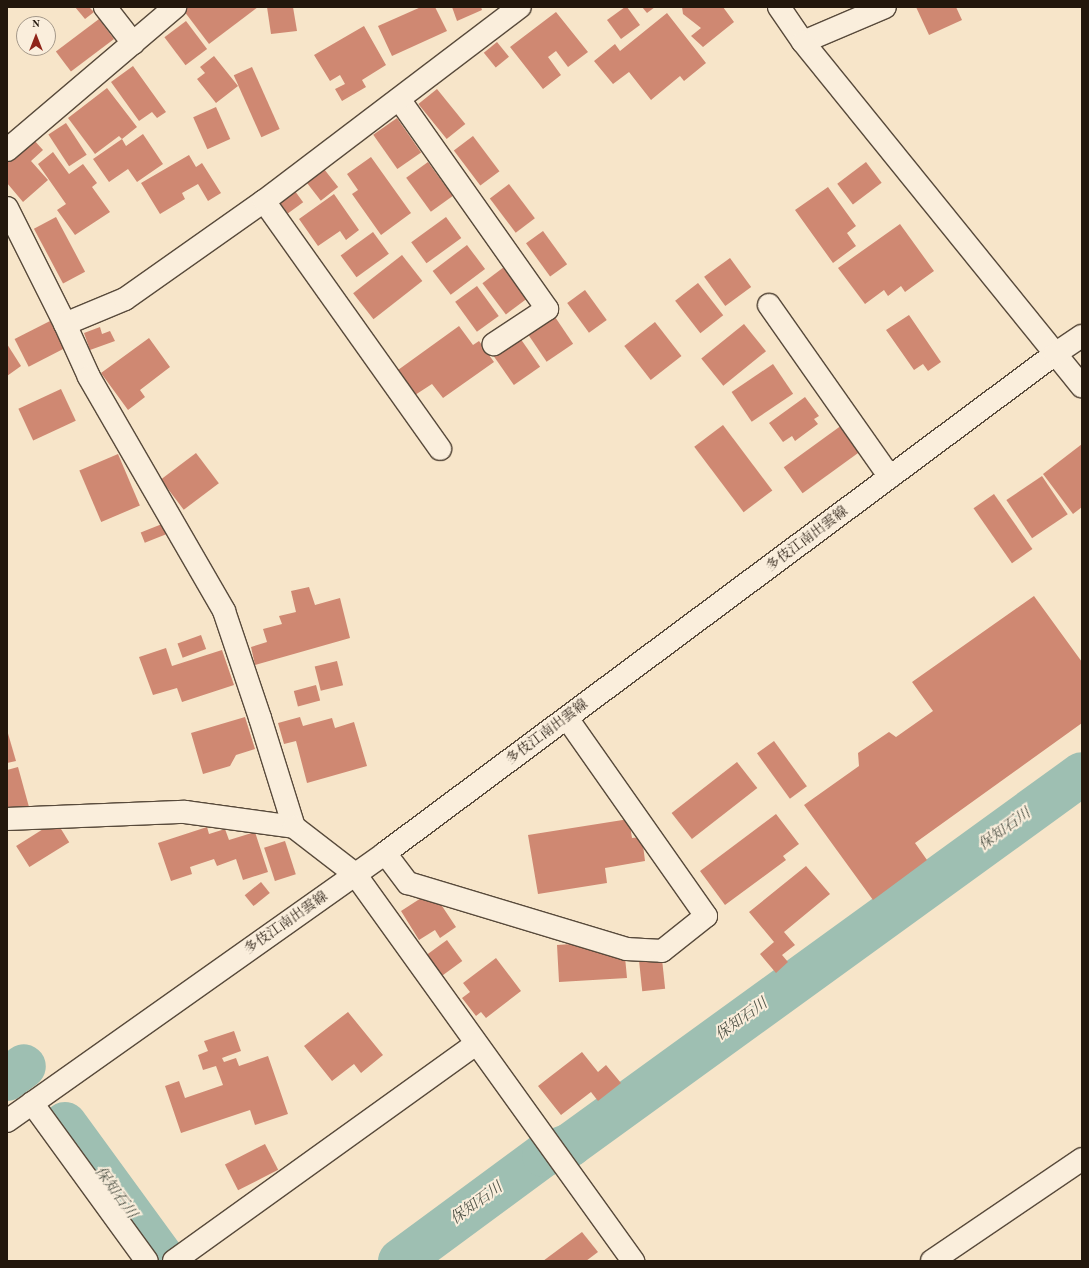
<!DOCTYPE html>
<meta charset="utf-8">
<style>
body{margin:0}
#map{position:relative;width:1089px;height:1268px;overflow:hidden;background:#f7e5c9;font-family:"Old Standard TT","Noto Serif JP",serif}
div>[style]{position:absolute}
.river>*{height:44px;margin:-22px;padding:0 22px;transform-origin:22px;border-radius:22px;background:#9ebfb2}
.building>*{inset:0;background:#cf8872;transform-origin:0 0}
.roads{filter:drop-shadow(1px 0 #584a3b) drop-shadow(-1px 0 #584a3b) drop-shadow(0 1px #584a3b) drop-shadow(0 -1px #584a3b)}
.street>*{height:22px;margin:-11px;padding:0 11px;transform-origin:11px;border-radius:11px;background:#faeedc}
.secondary>*{height:22px;margin:-11px;padding:0 11px;transform-origin:11px;border-radius:11px;background:#faeedc}
span{translate:-50% -50%;white-space:nowrap;text-align:center;line-height:1.15;-webkit-text-stroke:4px #faeedc;paint-order:stroke}
.street-label{font-size:14px;color:#23170c}
.water-label{font-size:15px;color:#4e5246;font-style:italic}
.frame{position:absolute;inset:0;border:8px solid #23170c;pointer-events:none}
.north{position:absolute;left:16px;top:16px;width:40px;height:40px;box-sizing:border-box;background:#faeedc;border:1px solid #a49889;border-radius:50%;rotate:0deg;font-size:11px;font-weight:700;line-height:16px;text-align:center;color:#23170c}
.north::after{content:'';display:block;margin:auto;width:14px;height:18px;background:#8f2418;clip-path:polygon(50% 0,100% 100%,50% 72%,0 100%)}
</style>
<div id="map">
<div class="river">
<i style="left:7px;top:1079px;width:21px;rotate:-37deg"></i>
<i style="left:65px;top:1124px;width:170px;rotate:53.9deg"></i>
<i style="left:400px;top:1261px;width:179px;rotate:-36.4deg"></i>
<i style="left:544px;top:1155px;width:28px;rotate:-21deg"></i>
<i style="left:570px;top:1145px;width:632px;rotate:-35.93deg"></i>
</div>
<div class="building">
<i style="clip-path:polygon(75px 7px,89px 7px,94px 12px,85px 19px)"></i>
<i style="clip-path:polygon(189px 7px,258px 7px,209px 44px,184px 11px)"></i>
<i style="clip-path:polygon(267px 7px,293px 7px,297px 31px,271px 34px)"></i>
<i style="clip-path:polygon(421px 7px,435px 7px,447px 31px,392px 56px,378px 26px)"></i>
<i style="clip-path:polygon(452px 7px,481px 7px,482px 10px,457px 21px)"></i>
<i style="clip-path:polygon(625px 7px,627px 7px,640px 25px,621px 39px,607px 20px)"></i>
<i style="clip-path:polygon(642px 7px,655px 7px,647px 13px)"></i>
<i style="clip-path:polygon(682px 7px,723px 7px,734px 22px,703px 47px,691px 36px,701px 28px,683px 14px)"></i>
<i style="clip-path:polygon(916px 7px,956px 7px,962px 20px,929px 35px)"></i>
<i style="clip-path:polygon(556px 12px,588px 52px,568px 67px,556px 51px,548px 57px,561px 75px,543px 89px,510px 47px)"></i>
<i style="clip-path:polygon(667px 13px,706px 63px,684px 81px,680px 76px,651px 100px,629px 72px,613px 84px,594px 61px,615px 44px,620px 51px)"></i>
<i style="left:99px;top:19px;width:25px;height:54px;rotate:53deg"></i>
<i style="left:186px;top:21px;width:35px;height:27px;rotate:53deg"></i>
<i style="clip-path:polygon(364px 26px,386px 65px,362px 80px,366px 87px,342px 101px,335px 89px,345px 84px,340px 75px,330px 81px,314px 55px)"></i>
<i style="left:497px;top:42px;width:19px;height:17px;rotate:51deg"></i>
<i style="clip-path:polygon(214px 56px,238px 86px,216px 103px,197px 79px,205px 73px,200px 67px)"></i>
<i style="clip-path:polygon(133px 66px,166px 112px,157px 118px,152px 112px,139px 121px,111px 82px)"></i>
<i style="left:252px;top:67px;width:68px;height:20px;rotate:66deg"></i>
<i style="clip-path:polygon(107px 88px,137px 127px,122px 139px,119px 136px,95px 154px,68px 118px)"></i>
<i style="left:437px;top:89px;width:45px;height:24px;rotate:51deg"></i>
<i style="left:216px;top:107px;width:35px;height:25px;rotate:66deg"></i>
<i style="left:397px;top:118px;width:42px;height:29px;rotate:55deg"></i>
<i style="left:66px;top:123px;width:38px;height:21px;rotate:57deg"></i>
<i style="clip-path:polygon(143px 134px,163px 164px,137px 182px,128px 169px,109px 182px,93px 159px,122px 139px,126px 146px)"></i>
<i style="left:473px;top:136px;width:44px;height:24px;rotate:53deg"></i>
<i style="clip-path:polygon(33px 139px,43px 150px,31px 161px,48px 180px,23px 202px,7px 183px,7px 162px)"></i>
<i style="clip-path:polygon(53px 152px,69px 174px,83px 164px,97px 183px,92px 187px,110px 212px,75px 235px,57px 210px,66px 204px,38px 164px)"></i>
<i style="clip-path:polygon(189px 155px,196px 167px,202px 163px,221px 193px,208px 201px,198px 184px,182px 193px,185px 199px,160px 214px,141px 183px)"></i>
<i style="clip-path:polygon(371px 157px,411px 213px,381px 235px,352px 194px,358px 190px,347px 174px)"></i>
<i style="left:428px;top:162px;width:42px;height:27px;rotate:54deg"></i>
<i style="left:866px;top:162px;width:26px;height:36px;rotate:53deg"></i>
<i style="left:324px;top:169px;width:23px;height:22px;rotate:52deg"></i>
<i style="left:509px;top:184px;width:43px;height:24px;rotate:53deg"></i>
<i style="left:292px;top:187px;width:19px;height:19px;rotate:54deg"></i>
<i style="clip-path:polygon(828px 187px,856px 226px,847px 233px,856px 246px,833px 263px,795px 210px)"></i>
<i style="clip-path:polygon(334px 194px,359px 230px,346px 240px,340px 231px,318px 246px,299px 219px)"></i>
<i style="left:56px;top:217px;width:62px;height:25px;rotate:62deg"></i>
<i style="left:446px;top:217px;width:26px;height:43px;rotate:54deg"></i>
<i style="clip-path:polygon(900px 224px,934px 271px,905px 292px,901px 286px,888px 296px,884px 290px,865px 304px,838px 268px)"></i>
<i style="left:543px;top:231px;width:41px;height:21px;rotate:54deg"></i>
<i style="left:373px;top:232px;width:27px;height:40px;rotate:54deg"></i>
<i style="left:467px;top:245px;width:30px;height:43px;rotate:53deg"></i>
<i style="left:402px;top:255px;width:33px;height:62px;rotate:52deg"></i>
<i style="left:730px;top:258px;width:36px;height:32px;rotate:54deg"></i>
<i style="left:504px;top:267px;width:39px;height:27px;rotate:53deg"></i>
<i style="left:698px;top:283px;width:41px;height:29px;rotate:52deg"></i>
<i style="left:477px;top:286px;width:37px;height:27px;rotate:54deg"></i>
<i style="left:585px;top:290px;width:37px;height:22px;rotate:54deg"></i>
<i style="left:553px;top:314px;width:36px;height:32px;rotate:56deg"></i>
<i style="clip-path:polygon(909px 315px,941px 362px,928px 371px,923px 364px,914px 370px,886px 330px)"></i>
<i style="left:52px;top:320px;width:31px;height:42px;rotate:63deg"></i>
<i style="left:655px;top:322px;width:43px;height:39px;rotate:52deg"></i>
<i style="left:744px;top:324px;width:35px;height:55px;rotate:51deg"></i>
<i style="clip-path:polygon(459px 326px,473px 345px,479px 341px,494px 362px,443px 398px,432px 384px,415px 395px,398px 370px)"></i>
<i style="clip-path:polygon(100px 327px,102px 334px,110px 331px,115px 341px,90px 350px,84px 333px)"></i>
<i style="clip-path:polygon(149px 338px,170px 367px,140px 390px,145px 397px,128px 410px,101px 373px)"></i>
<i style="left:520px;top:338px;width:35px;height:32px;rotate:55deg"></i>
<i style="clip-path:polygon(7px 344px,21px 366px,7px 376px)"></i>
<i style="left:773px;top:364px;width:36px;height:50px;rotate:56deg"></i>
<i style="left:61px;top:389px;width:35px;height:47px;rotate:65deg"></i>
<i style="clip-path:polygon(805px 397px,819px 416px,814px 419px,818px 424px,795px 441px,792px 436px,783px 442px,769px 423px)"></i>
<i style="left:723px;top:425px;width:82px;height:36px;rotate:53deg"></i>
<i style="left:842px;top:425px;width:32px;height:72px;rotate:54deg"></i>
<i style="clip-path:polygon(1082px 444px,1082px 507px,1073px 514px,1043px 474px)"></i>
<i style="left:196px;top:453px;width:38px;height:44px;rotate:53deg"></i>
<i style="left:118px;top:454px;width:56px;height:42px;rotate:67deg"></i>
<i style="left:1042px;top:476px;width:46px;height:43px;rotate:56deg"></i>
<i style="left:994px;top:494px;width:67px;height:25px;rotate:55deg"></i>
<i style="left:162px;top:524px;width:11px;height:23px;rotate:68deg"></i>
<i style="clip-path:polygon(309px 587px,315px 605px,340px 598px,350px 638px,255px 665px,251px 647px,267px 642px,263px 629px,282px 624px,279px 616px,296px 612px,291px 591px)"></i>
<i style="clip-path:polygon(1034px 596px,1082px 662px,1082px 723px,915px 843px,927px 860px,873px 900px,804px 805px,859px 766px,858px 753px,889px 732px,896px 737px,933px 711px,912px 682px)"></i>
<i style="left:201px;top:635px;width:15px;height:25px;rotate:70deg"></i>
<i style="clip-path:polygon(166px 648px,172px 666px,222px 650px,234px 685px,182px 702px,177px 688px,153px 695px,139px 657px)"></i>
<i style="left:337px;top:661px;width:25px;height:23px;rotate:76deg"></i>
<i style="left:316px;top:685px;width:16px;height:23px;rotate:75deg"></i>
<i style="clip-path:polygon(245px 717px,255px 749px,236px 755px,230px 766px,203px 774px,191px 733px)"></i>
<i style="clip-path:polygon(300px 717px,303px 726px,332px 718px,335px 728px,354px 722px,367px 766px,307px 783px,296px 741px,284px 744px,278px 723px)"></i>
<i style="clip-path:polygon(7px 730px,16px 761px,7px 763px)"></i>
<i style="left:774px;top:741px;width:56px;height:21px;rotate:54deg"></i>
<i style="left:737px;top:762px;width:33px;height:83px;rotate:52deg"></i>
<i style="clip-path:polygon(18px 767px,29px 807px,7px 811px,7px 770px)"></i>
<i style="clip-path:polygon(776px 814px,799px 844px,783px 856px,786px 860px,725px 905px,700px 871px)"></i>
<i style="clip-path:polygon(629px 819px,632px 838px,642px 837px,645px 861px,605px 868px,607px 883px,538px 894px,528px 835px)"></i>
<i style="left:56px;top:821px;width:25px;height:47px;rotate:58deg"></i>
<i style="clip-path:polygon(207px 827px,209px 834px,225px 829px,229px 840px,255px 832px,268px 872px,243px 880px,236px 859px,217px 866px,214px 859px,190px 867px,192px 874px,171px 881px,158px 843px)"></i>
<i style="left:285px;top:841px;width:35px;height:22px;rotate:72deg"></i>
<i style="clip-path:polygon(806px 866px,830px 894px,784px 932px,795px 945px,782px 955px,788px 962px,776px 973px,760px 954px,774px 942px,749px 912px)"></i>
<i style="left:261px;top:882px;width:14px;height:21px;rotate:51deg"></i>
<i style="clip-path:polygon(432px 891px,456px 927px,440px 938px,435px 930px,419px 940px,401px 911px)"></i>
<i style="left:447px;top:940px;width:26px;height:25px;rotate:54deg"></i>
<i style="clip-path:polygon(614px 941px,615px 958px,625px 957px,627px 978px,559px 982px,557px 945px)"></i>
<i style="clip-path:polygon(496px 958px,521px 991px,486px 1018px,481px 1012px,476px 1016px,462px 998px,470px 992px,463px 983px)"></i>
<i style="left:662px;top:959px;width:30px;height:23px;rotate:84deg"></i>
<i style="clip-path:polygon(348px 1012px,383px 1055px,361px 1073px,354px 1064px,332px 1081px,304px 1046px)"></i>
<i style="clip-path:polygon(234px 1031px,241px 1051px,222px 1058px,224px 1062px,236px 1058px,239px 1066px,268px 1056px,288px 1114px,255px 1125px,250px 1110px,181px 1133px,165px 1086px,179px 1081px,185px 1098px,223px 1085px,216px 1066px,203px 1070px,198px 1055px,208px 1051px,204px 1041px)"></i>
<i style="clip-path:polygon(582px 1052px,598px 1072px,606px 1065px,621px 1083px,598px 1101px,591px 1092px,561px 1115px,538px 1086px)"></i>
<i style="left:265px;top:1144px;width:29px;height:45px;rotate:63deg"></i>
<i style="clip-path:polygon(582px 1232px,598px 1252px,586px 1261px,543px 1261px)"></i>
</div>
<div class="roads">
<div class="street">
<i style="left:105px;top:7px;width:46px;rotate:52.1deg"></i>
<i style="left:803px;top:42px;width:89px;rotate:-23.1deg"></i>
<i style="left:399px;top:99px;width:257px;rotate:54.8deg"></i>
<i style="left:547px;top:309px;width:64px;rotate:146.6deg"></i>
<i style="left:7px;top:150px;width:221px;rotate:-40.4deg"></i>
<i style="left:264px;top:201px;width:304px;rotate:54.6deg"></i>
<i style="left:7px;top:208px;width:130px;rotate:63.4deg"></i>
<i style="left:65px;top:324px;width:58px;rotate:65.6deg"></i>
<i style="left:89px;top:377px;width:270px;rotate:60deg"></i>
<i style="left:224px;top:611px;width:113px;rotate:71.4deg"></i>
<i style="left:260px;top:718px;width:114px;rotate:72.7deg"></i>
<i style="left:769px;top:305px;width:210px;rotate:54.9deg"></i>
<i style="left:65px;top:324px;width:65px;rotate:-22.6deg"></i>
<i style="left:125px;top:299px;width:170px;rotate:-35.2deg"></i>
<i style="left:264px;top:201px;width:321px;rotate:-37.2deg"></i>
<i style="left:7px;top:819px;width:178px;rotate:-2.3deg"></i>
<i style="left:185px;top:812px;width:110px;rotate:7.8deg"></i>
<i style="left:294px;top:827px;width:77px;rotate:37.6deg"></i>
<i style="left:355px;top:874px;width:477px;rotate:54.3deg"></i>
<i style="left:385px;top:853px;width:38px;rotate:53deg"></i>
<i style="left:408px;top:883px;width:228px;rotate:16.8deg"></i>
<i style="left:626px;top:949px;width:36px;rotate:3deg"></i>
<i style="left:662px;top:951px;width:56px;rotate:-38.5deg"></i>
<i style="left:706px;top:916px;width:242px;rotate:-125.1deg"></i>
<i style="left:32px;top:1103px;width:195px;rotate:54deg"></i>
<i style="left:174px;top:1261px;width:372px;rotate:-35.7deg"></i>
<i style="left:932px;top:1261px;width:181px;rotate:-34.2deg"></i>
</div>
<div class="secondary">
<i style="left:779px;top:7px;width:42px;rotate:55.6deg"></i>
<i style="left:803px;top:42px;width:443px;rotate:51deg"></i>
<i style="left:7px;top:1121px;width:463px;rotate:-35.3deg"></i>
<i style="left:385px;top:853px;width:835px;rotate:-36.68deg"></i>
<i style="left:1055px;top:354px;width:32px;rotate:-34deg"></i>
</div>
</div>
<div class="street-label">
<span style="left:807px;top:539px;rotate:-37deg">多伎江南出雲線</span>
<span style="left:547px;top:732px;rotate:-37deg">多伎江南出雲線</span>
<span style="left:286px;top:923px;rotate:-35deg">多伎江南出雲線</span>
</div>
<div class="water-label">
<span style="left:1005px;top:830px;rotate:-36deg">保知石川</span>
<span style="left:742px;top:1020px;rotate:-36deg">保知石川</span>
<span style="left:115px;top:1193px;rotate:54deg">保知石川</span>
<span style="left:477px;top:1204px;rotate:-36deg">保知石川</span>
</div>
<div class="frame"></div>
<div class="north">N</div>
</div>
